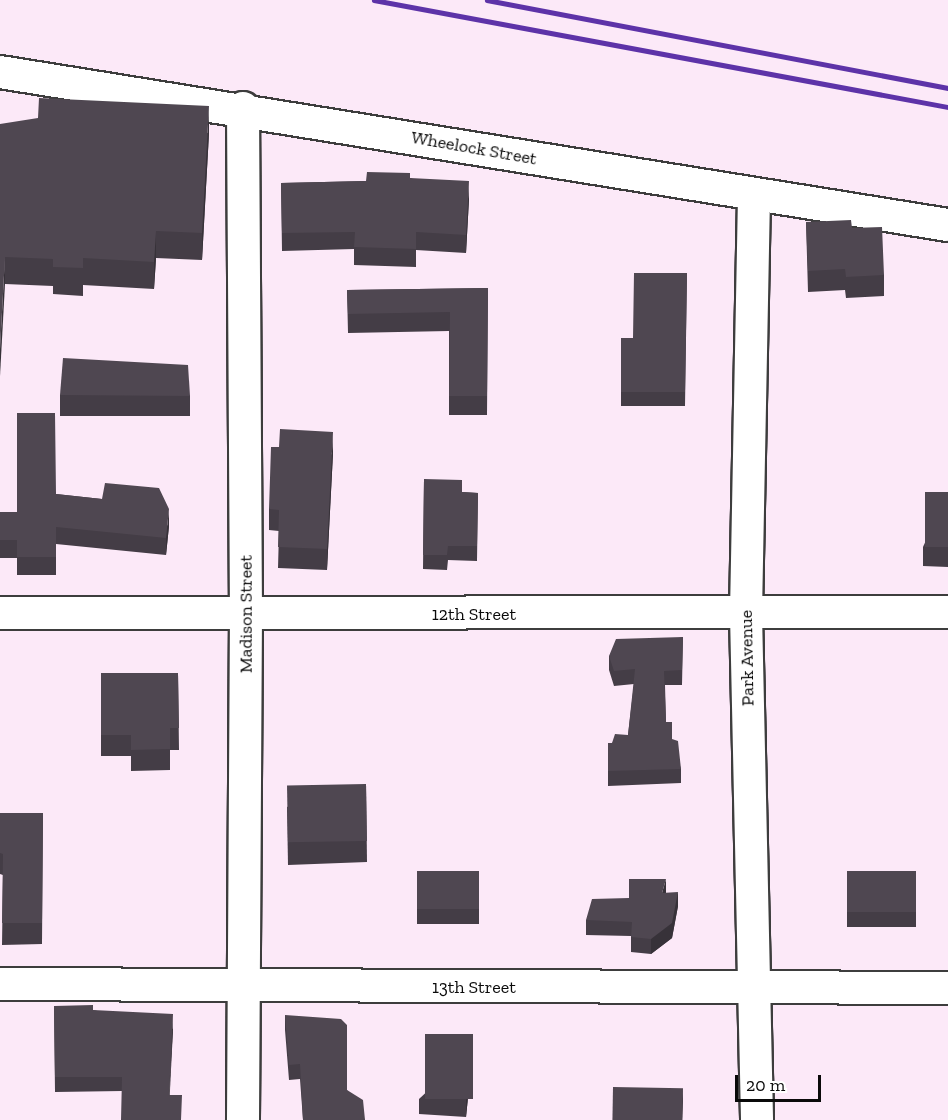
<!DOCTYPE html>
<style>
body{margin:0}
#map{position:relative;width:948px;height:1120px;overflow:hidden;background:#fce9f8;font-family:"Zilla Slab",serif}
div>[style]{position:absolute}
.roads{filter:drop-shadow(2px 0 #3d3d3d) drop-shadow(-2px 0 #3d3d3d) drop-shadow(0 2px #3d3d3d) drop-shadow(0 -2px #3d3d3d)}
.minor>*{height:32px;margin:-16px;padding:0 16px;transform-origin:16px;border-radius:16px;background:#fff}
.rail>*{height:4.5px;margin:-2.25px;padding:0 2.25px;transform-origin:2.25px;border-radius:2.25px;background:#5d33a8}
.wall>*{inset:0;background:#443d46;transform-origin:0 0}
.shaded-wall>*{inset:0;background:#373239}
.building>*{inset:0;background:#4f4751;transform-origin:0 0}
span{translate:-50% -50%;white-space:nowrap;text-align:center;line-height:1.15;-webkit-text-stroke:6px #fff;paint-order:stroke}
.street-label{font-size:18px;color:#0a0a0a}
.scale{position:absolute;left:735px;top:1075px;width:86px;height:27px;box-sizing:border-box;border:3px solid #0a0a0a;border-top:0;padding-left:8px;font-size:18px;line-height:21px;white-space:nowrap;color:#0a0a0a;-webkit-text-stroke:4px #fff;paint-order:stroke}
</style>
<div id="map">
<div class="roads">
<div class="minor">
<i style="left:0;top:72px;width:960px;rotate:9.17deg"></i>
<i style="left:243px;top:108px;width:505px;rotate:89.66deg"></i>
<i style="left:246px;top:613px;width:507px;rotate:90.34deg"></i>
<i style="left:754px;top:196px;width:418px;rotate:91.1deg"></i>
<i style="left:746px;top:614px;width:506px;rotate:88.75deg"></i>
<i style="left:0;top:613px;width:948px;rotate:-0.06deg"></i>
<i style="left:0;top:984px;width:948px;rotate:0.24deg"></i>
</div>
</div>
<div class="rail">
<i style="left:374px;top:0;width:584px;rotate:10.56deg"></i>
<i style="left:487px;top:0;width:469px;rotate:10.8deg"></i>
</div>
<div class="wall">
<i style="clip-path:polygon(0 124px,209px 133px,202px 260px,156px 258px,154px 289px,83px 285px,83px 296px,53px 294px,53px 286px,5px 284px)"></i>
<i style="clip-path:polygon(410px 178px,469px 199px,466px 253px,416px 250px,416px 267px,354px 265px,354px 249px,282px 251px,281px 183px,366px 181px)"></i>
<i style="clip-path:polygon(806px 222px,852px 228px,884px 275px,884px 296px,846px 298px,845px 290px,808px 292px)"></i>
<i style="clip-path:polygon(687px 273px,685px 406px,621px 406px,621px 338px,633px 338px)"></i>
<i style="clip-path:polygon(488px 288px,487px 415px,449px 415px,449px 331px,348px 333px,347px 290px)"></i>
<i style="left:60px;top:395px;width:130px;height:21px"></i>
<i style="clip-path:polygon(333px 453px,327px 570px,278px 568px,279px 531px,269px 530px,269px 509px)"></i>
<i style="clip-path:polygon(424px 479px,462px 492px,478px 493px,477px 561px,448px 560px,447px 570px,423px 569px)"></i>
<i style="clip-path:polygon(948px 492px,948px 567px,923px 566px,923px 547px)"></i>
<i style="clip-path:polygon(56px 494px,102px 499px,169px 526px,166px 555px,56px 544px,56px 575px,17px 575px,17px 558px,0 558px,0 512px,17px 512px)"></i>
<i style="clip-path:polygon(683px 637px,682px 685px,665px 685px,666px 722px,681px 769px,681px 783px,608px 786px,608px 743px,612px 743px,628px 735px,634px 684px,614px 686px,609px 670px,609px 656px)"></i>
<i style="clip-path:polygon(101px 673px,178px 673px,179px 750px,170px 750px,170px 770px,131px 771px,131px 756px,101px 756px)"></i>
<i style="clip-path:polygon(366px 784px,367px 862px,288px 865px,287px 807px)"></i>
<i style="clip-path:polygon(0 813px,43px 813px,42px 944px,2px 945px,3px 875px,0 874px)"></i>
<i style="left:417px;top:871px;width:62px;height:53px"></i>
<i style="left:916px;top:871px;width:56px;height:69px;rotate:90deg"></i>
<i style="clip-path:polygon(666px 893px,678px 906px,672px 938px,651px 954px,631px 952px,631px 936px,586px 935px,586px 920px)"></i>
<i style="clip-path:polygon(54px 1006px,93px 1010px,173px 1029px,169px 1095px,181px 1120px,122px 1091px,55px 1092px)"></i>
<i style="clip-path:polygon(285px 1015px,347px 1090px,365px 1120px,303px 1120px,300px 1079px,289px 1080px,285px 1030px)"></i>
<i style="clip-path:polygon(473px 1049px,466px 1117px,419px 1114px,419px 1099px)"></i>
</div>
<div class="shaded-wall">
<i style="clip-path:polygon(209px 106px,209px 133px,202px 260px,202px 233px)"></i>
<i style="clip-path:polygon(469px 181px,469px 199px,466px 253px,466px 235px)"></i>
<i style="clip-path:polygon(156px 231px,156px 258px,154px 289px,154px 262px)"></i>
<i style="clip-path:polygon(5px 257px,5px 284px,0 376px,0 349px)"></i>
<i style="clip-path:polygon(333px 432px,333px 453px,327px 570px,327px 549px)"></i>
<i style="clip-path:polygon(169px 509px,169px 526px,166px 555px,166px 538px)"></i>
<i style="clip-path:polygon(666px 879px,666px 894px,662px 893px)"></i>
<i style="clip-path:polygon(678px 892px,678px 906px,672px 938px,651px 954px,651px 939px)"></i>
<i style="clip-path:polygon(173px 1014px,173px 1029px,169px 1110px,169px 1095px)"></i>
<i style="clip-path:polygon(473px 1034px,473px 1049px,466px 1117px,466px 1102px)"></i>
<i style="clip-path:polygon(683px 1088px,683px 1102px,682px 1120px,680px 1120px)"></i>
</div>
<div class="building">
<i style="clip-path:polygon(39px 98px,209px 106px,202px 233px,156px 231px,154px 262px,83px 258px,83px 268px,53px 267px,53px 259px,5px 257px,0 349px,0 124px,38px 118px)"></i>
<i style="clip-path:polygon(367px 172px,410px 173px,410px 178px,469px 181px,466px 235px,416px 232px,416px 249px,354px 247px,355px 232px,282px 233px,281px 183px,366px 181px)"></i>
<i style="clip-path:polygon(851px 220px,852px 228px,882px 227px,884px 275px,846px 277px,845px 269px,808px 271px,806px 222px)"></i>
<i style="clip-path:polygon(634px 273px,687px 273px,685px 392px,621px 392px,621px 338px,633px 338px)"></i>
<i style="clip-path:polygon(488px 288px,487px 396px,449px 396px,450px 312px,348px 314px,347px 290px)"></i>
<i style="clip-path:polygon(63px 358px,188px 365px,190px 396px,60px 395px)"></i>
<i style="clip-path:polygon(17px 413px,55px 413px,56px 494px,102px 499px,105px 483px,159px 488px,169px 509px,166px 538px,56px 527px,56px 557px,17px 557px,17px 540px,0 540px,0 512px,17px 512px)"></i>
<i style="clip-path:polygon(280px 429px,333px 432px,327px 549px,278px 547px,279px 510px,269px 509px,271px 447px,279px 447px)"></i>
<i style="clip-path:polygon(424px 479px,462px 480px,462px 492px,478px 493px,477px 546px,448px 546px,447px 555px,423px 555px)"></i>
<i style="left:925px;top:492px;width:23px;height:55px"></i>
<i style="clip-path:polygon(683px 637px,682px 670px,664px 671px,666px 722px,672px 722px,672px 739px,678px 741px,681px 769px,608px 771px,608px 743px,612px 743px,615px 734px,628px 735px,635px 669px,614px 671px,609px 656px,616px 639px)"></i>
<i style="clip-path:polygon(101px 673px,178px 673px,179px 728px,170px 728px,170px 749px,131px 750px,131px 735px,101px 735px)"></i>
<i style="left:366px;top:784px;width:57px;height:79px;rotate:89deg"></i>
<i style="clip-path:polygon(0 813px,43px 813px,42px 923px,2px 923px,3px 854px,0 853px)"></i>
<i style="left:417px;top:871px;width:62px;height:38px"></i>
<i style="left:916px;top:871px;width:41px;height:69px;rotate:90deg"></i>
<i style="clip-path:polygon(629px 879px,666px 879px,662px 893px,678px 892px,672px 923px,651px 939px,631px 937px,632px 922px,586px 920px,592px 899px,629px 898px)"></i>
<i style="clip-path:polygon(93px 1005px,93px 1010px,173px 1014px,169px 1095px,182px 1095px,181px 1120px,121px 1120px,122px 1077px,55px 1077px,54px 1006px)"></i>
<i style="clip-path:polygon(285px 1015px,341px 1019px,347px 1025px,347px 1090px,363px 1100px,365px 1120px,303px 1120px,300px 1064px,289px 1065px)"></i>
<i style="left:425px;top:1034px;width:48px;height:65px"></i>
<i style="left:613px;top:1087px;width:70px;height:33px;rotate:1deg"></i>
</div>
<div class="street-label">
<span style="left:474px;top:148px;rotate:10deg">Wheelock Street</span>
<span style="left:246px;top:614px;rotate:-90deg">Madison Street</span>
<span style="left:474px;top:614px">12th Street</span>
<span style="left:747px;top:658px;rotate:-91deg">Park Avenue</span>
<span style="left:474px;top:987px">13th Street</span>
</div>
<div class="scale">20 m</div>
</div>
